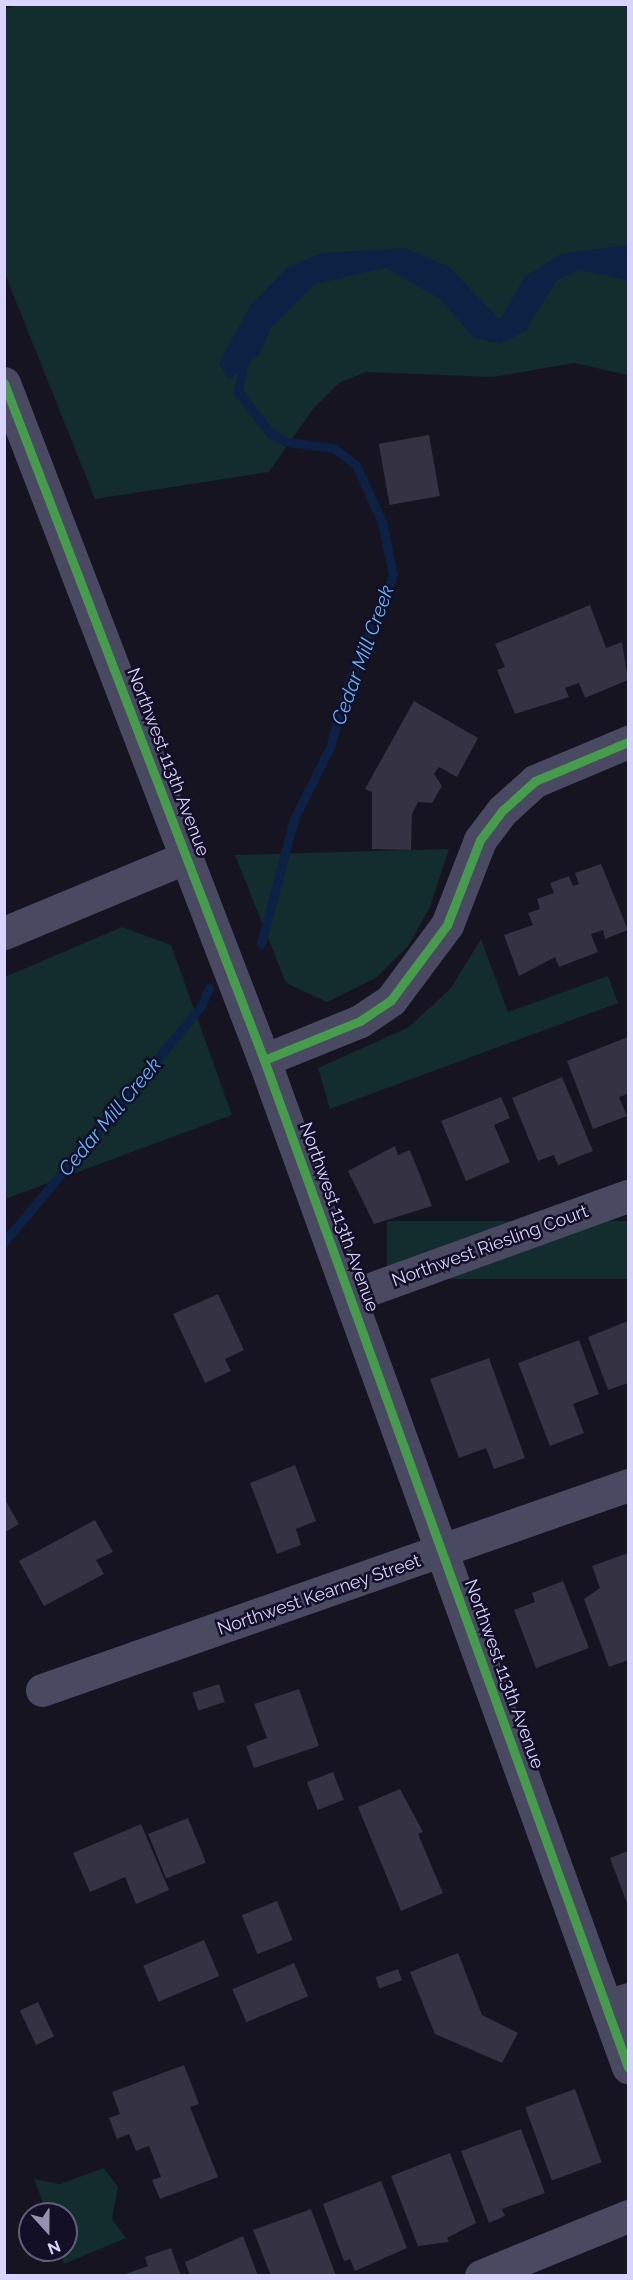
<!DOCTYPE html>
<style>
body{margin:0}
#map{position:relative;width:633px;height:2280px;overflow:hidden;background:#161421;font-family:Raleway,sans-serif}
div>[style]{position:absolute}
.green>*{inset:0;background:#132c2d;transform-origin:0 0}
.water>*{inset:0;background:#0d2144}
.stream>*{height:9px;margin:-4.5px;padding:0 4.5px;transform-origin:4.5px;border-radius:4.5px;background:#0d2144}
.building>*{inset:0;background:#343243;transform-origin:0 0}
.minor>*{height:33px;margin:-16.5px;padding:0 16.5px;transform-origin:16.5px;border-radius:16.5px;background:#4a4962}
.tertiary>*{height:33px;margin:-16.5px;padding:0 16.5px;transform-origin:16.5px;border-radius:16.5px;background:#4a4962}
.cycleway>*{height:9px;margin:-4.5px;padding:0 4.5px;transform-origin:4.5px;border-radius:4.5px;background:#469c4c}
span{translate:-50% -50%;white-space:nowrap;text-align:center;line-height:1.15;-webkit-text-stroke:5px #130f26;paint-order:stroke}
.street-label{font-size:18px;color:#d9d4ff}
.water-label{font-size:20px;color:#62b6ff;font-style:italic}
.frame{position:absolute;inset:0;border:6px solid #d9d4ff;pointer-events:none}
.north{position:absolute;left:18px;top:2202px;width:60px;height:60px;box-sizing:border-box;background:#130f26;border:2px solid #625e7d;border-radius:50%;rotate:159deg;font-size:16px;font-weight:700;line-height:24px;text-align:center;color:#d9d4ff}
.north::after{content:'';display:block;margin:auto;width:21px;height:27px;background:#9591b1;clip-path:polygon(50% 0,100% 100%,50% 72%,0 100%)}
</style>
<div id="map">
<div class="green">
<i style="clip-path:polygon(19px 4px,628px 5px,628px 375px,574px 363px,493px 377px,366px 372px,339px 383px,313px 409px,269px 472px,95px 499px,5px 274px,5px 9px)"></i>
<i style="clip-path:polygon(449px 849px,430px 907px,408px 946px,377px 977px,327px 1002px,286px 983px,235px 855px)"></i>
<i style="clip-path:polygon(122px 927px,171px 945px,232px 1115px,5px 1199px,5px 977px)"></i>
<i style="clip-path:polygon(481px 939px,508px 1012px,608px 976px,618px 1003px,330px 1109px,318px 1068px,409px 1027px,451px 988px)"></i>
<i style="left:628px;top:1221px;width:58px;height:241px;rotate:90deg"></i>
<i style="clip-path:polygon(104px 2168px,118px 2187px,112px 2219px,126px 2238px,64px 2264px,59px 2250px,66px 2250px,66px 2214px,47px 2214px,34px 2179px,60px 2184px)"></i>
</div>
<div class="water">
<i style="clip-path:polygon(628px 245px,628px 280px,579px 270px,557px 280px,526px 330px,501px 344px,474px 338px,440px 299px,386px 268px,315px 284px,271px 328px,259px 355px,229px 380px,219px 364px,250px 306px,287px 268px,321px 253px,405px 248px,450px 268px,500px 320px,524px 278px,561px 254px)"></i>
</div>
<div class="stream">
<i style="left:245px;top:358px;width:35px;rotate:102deg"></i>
<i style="left:238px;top:392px;width:52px;rotate:52deg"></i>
<i style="left:270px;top:433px;width:19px;rotate:28deg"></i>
<i style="left:287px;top:442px;width:47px;rotate:7.3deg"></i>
<i style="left:334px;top:448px;width:28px;rotate:38deg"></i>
<i style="left:356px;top:465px;width:63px;rotate:65.5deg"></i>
<i style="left:382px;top:522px;width:54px;rotate:78.3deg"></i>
<i style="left:393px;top:575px;width:121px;rotate:112.3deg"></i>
<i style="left:347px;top:687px;width:62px;rotate:105.8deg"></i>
<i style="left:330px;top:747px;width:80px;rotate:116.6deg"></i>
<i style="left:294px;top:819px;width:129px;rotate:104.8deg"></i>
<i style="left:4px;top:1242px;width:305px;rotate:-50.1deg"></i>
<i style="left:200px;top:1008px;width:22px;rotate:-66deg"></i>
</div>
<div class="building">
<i style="left:429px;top:435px;width:62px;height:51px;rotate:80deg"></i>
<i style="clip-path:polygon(590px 605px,606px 648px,622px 642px,628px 680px,585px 698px,579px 683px,565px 688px,569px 697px,515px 714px,497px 670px,505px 667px,495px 644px)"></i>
<i style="clip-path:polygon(414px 701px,478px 738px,457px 777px,439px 767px,434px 774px,442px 786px,432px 803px,418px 802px,412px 814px,411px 850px,372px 849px,372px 792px,365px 789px)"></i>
<i style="clip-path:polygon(601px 864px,628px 930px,605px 939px,603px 930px,591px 934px,598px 952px,559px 967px,555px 957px,519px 976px,504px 935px,533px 925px,528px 913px,540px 909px,537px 899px,554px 893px,550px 883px,569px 876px,573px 886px,579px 884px,575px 873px)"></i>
<i style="clip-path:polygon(628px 1037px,628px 1094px,619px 1097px,627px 1116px,593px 1129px,567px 1061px)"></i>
<i style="clip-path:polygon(562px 1077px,593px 1151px,558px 1165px,554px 1155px,538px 1161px,512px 1098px)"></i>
<i style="clip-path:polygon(501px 1097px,510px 1118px,494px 1125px,510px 1162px,466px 1181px,441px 1121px)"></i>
<i style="clip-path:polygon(395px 1146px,398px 1155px,410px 1150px,432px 1206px,374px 1224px,348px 1171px)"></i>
<i style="clip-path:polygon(218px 1294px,244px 1350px,225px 1359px,231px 1371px,205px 1383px,173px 1314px)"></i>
<i style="clip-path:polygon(628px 1321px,628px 1383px,608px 1390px,588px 1337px)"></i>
<i style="clip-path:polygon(579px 1340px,599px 1394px,573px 1404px,584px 1433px,550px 1446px,518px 1363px)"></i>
<i style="clip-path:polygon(489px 1358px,525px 1458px,494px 1469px,486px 1448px,459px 1458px,430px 1379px)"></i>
<i style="clip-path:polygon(295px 1465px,316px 1521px,296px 1529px,301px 1545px,277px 1554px,250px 1483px)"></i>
<i style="clip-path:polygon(4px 1498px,19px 1524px,4px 1533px)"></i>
<i style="clip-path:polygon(95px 1520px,113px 1552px,96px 1560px,104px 1574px,44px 1606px,19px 1561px)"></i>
<i style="clip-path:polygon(628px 1553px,628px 1660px,609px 1667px,584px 1599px,600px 1588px,592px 1566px)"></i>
<i style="clip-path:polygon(563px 1581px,589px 1648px,536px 1668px,514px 1610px,535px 1602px,532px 1593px)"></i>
<i style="left:219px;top:1684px;width:19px;height:28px;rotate:72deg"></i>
<i style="clip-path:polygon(299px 1689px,319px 1746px,254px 1768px,246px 1746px,267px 1738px,254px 1704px)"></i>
<i style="left:333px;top:1772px;width:30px;height:28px;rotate:69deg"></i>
<i style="clip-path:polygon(400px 1789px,423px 1832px,418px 1834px,443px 1893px,401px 1911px,358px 1807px)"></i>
<i style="left:188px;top:1818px;width:48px;height:43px;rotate:68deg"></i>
<i style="clip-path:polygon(141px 1824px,169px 1890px,136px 1904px,125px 1877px,90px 1892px,73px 1853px)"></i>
<i style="clip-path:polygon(628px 1851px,628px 1906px,610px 1858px)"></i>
<i style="left:277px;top:1901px;width:42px;height:38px;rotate:68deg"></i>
<i style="left:204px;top:1940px;width:39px;height:66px;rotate:67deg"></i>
<i style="clip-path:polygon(458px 1953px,482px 2015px,518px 2033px,502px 2063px,435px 2034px,410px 1972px)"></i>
<i style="left:294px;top:1963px;width:36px;height:67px;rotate:67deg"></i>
<i style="left:398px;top:1969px;width:12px;height:24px;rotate:70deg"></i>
<i style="left:38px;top:2002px;width:38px;height:20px;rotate:65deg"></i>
<i style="clip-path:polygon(184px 2065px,199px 2104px,190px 2107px,218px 2177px,160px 2199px,152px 2180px,161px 2177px,149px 2146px,136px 2151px,129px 2134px,117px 2139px,109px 2118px,120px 2114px,112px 2092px)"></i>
<i style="left:575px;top:2089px;width:78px;height:53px;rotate:70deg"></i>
<i style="clip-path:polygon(521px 2129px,545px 2193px,502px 2209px,505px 2216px,489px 2223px,461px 2151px)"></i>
<i style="clip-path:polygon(450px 2153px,476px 2223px,447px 2238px,449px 2242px,418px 2246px,391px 2176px)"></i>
<i style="clip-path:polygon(381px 2181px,407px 2248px,355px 2271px,350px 2259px,344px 2261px,323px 2204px)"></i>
<i style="clip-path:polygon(311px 2209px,336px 2276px,271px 2276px,253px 2230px)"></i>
<i style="clip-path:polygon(243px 2236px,258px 2276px,190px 2276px,185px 2262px)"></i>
<i style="clip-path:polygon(171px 2248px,181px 2276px,120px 2276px,148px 2266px,145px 2257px)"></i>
</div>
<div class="minor">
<i style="left:4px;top:933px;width:198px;rotate:-22.6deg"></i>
<i style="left:264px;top:1060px;width:104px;rotate:-22.1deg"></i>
<i style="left:360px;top:1021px;width:37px;rotate:-34deg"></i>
<i style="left:391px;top:1000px;width:94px;rotate:-53.3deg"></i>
<i style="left:447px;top:925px;width:91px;rotate:-68.8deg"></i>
<i style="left:480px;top:840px;width:38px;rotate:-53deg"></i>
<i style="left:503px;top:810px;width:43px;rotate:-42.2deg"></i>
<i style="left:535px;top:781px;width:101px;rotate:-22.8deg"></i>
<i style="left:351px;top:1296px;width:294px;rotate:-19.9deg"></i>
<i style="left:42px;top:1690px;width:621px;rotate:-19.28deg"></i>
<i style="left:607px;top:2006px;width:22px;rotate:-18deg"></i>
<i style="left:481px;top:2276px;width:159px;rotate:-22.2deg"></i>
</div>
<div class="tertiary">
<i style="left:4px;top:383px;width:725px;rotate:68.99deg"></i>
<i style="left:264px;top:1060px;width:1071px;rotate:70.13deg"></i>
</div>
<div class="cycleway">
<i style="left:4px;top:383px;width:725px;rotate:68.99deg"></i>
<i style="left:264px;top:1060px;width:1071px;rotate:70.13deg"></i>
<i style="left:264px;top:1060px;width:104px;rotate:-22.1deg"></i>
<i style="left:360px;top:1021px;width:37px;rotate:-34deg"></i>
<i style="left:391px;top:1000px;width:94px;rotate:-53.3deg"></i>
<i style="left:447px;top:925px;width:91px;rotate:-68.8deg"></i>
<i style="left:480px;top:840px;width:38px;rotate:-53deg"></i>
<i style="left:503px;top:810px;width:43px;rotate:-42.2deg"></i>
<i style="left:535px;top:781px;width:101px;rotate:-22.8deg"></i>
</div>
<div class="street-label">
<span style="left:168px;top:762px;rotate:69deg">Northwest 113th Avenue</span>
<span style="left:339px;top:1217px;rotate:70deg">Northwest 113th Avenue</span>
<span style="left:490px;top:1246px;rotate:-20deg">Northwest Riesling Court</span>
<span style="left:319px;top:1595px;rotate:-19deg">Northwest Kearney Street</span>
<span style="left:504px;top:1674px;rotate:70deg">Northwest 113th Avenue</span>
</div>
<div class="water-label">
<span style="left:363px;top:655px;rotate:-70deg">Cedar Mill Creek</span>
<span style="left:110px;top:1117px;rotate:-50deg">Cedar Mill Creek</span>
</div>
<div class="frame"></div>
<div class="north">N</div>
</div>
